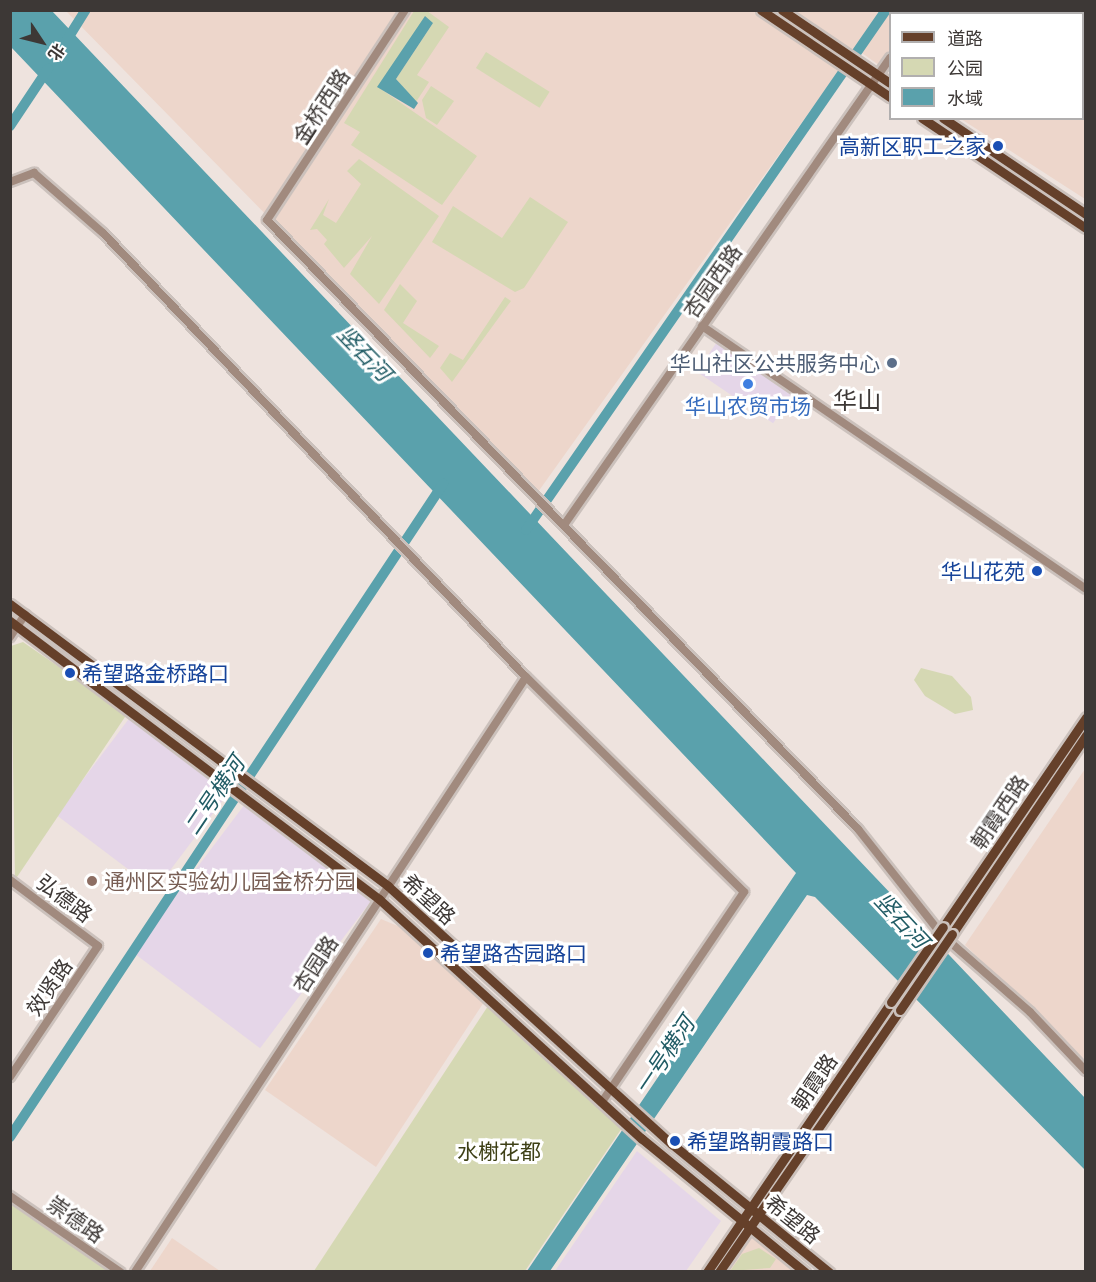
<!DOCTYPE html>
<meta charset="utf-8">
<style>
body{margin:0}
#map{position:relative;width:1096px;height:1282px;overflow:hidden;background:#eee3de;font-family:"IBM Plex Sans","Noto Sans SC",sans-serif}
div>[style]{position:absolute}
.commercial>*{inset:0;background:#e5d6e8;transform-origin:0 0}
.industrial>*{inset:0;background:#edd6cb}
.green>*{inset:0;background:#d5d8b3;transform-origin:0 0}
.water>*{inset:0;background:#5aa1ac}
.river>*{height:10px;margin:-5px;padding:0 5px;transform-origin:5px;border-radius:5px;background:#5aa1ac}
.roads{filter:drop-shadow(2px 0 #cbc1bc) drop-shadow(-2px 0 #cbc1bc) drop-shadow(0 2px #cbc1bc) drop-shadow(0 -2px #cbc1bc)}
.minor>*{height:8px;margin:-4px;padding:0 4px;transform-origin:4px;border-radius:4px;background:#a18a7e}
.major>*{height:9px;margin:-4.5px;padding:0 4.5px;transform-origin:4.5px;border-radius:4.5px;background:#65402a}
.bridges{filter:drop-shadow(2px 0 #cbc1bc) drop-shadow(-2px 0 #cbc1bc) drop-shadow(0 2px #cbc1bc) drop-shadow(0 -2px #cbc1bc)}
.major-bridge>*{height:9px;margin:-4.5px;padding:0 4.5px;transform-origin:4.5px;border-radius:4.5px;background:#65402a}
.dots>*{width:16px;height:16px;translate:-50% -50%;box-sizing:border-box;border:3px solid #fff;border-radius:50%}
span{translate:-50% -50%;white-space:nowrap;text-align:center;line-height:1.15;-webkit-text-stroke:6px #fff;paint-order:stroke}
.street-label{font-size:21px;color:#3d3836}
.transit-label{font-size:21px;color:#164399}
.right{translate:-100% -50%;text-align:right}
.left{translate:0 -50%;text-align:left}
.service-label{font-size:21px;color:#4e5e75}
.shop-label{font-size:21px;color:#366cbe}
.education-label{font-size:21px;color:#785e54}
.park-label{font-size:21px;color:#3e4016}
.water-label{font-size:22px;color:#215c65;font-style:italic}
.quarter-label{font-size:24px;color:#3d3836}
.frame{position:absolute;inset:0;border:12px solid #3d3836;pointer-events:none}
.legend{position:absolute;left:889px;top:12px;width:195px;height:108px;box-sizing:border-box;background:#fff;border:2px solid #b1afaf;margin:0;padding:8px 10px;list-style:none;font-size:18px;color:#3d3836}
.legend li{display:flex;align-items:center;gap:12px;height:30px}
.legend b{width:30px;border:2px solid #b1afaf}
.north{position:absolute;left:12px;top:12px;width:60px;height:60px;-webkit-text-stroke:4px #fff;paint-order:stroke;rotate:125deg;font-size:16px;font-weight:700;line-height:24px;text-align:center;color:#3d3836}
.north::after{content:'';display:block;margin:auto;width:21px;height:27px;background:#3d3836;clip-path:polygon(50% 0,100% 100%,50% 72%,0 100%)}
</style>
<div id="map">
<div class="commercial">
<i style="left:717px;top:342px;width:92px;height:36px;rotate:34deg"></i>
<i style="left:131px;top:716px;width:124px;height:124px;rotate:37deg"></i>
<i style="left:245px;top:804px;width:159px;height:186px;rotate:37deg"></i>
<i style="clip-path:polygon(637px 1151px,721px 1221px,686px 1271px,555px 1271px)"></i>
</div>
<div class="industrial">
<i style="clip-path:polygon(66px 11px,1085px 11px,1085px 199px,961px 119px,1082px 118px,1082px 14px,890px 14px,890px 73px,855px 48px,538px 492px)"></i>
<i style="clip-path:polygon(1085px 769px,1085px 1060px,965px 945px)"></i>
<i style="clip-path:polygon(381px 919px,400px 927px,484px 1002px,376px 1167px,265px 1090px)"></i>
<i style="clip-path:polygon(751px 1236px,796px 1271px,727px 1272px)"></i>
<i style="clip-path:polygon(172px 1238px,220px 1271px,150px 1271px)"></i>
</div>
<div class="green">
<i style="clip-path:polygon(414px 11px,427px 11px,449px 27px,417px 75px,429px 82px,416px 102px,396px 79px,433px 23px,378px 87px,477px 156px,442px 205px,351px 145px,360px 132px,344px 123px)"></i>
<i style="left:486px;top:52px;width:75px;height:19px;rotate:32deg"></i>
<i style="clip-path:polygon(431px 86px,454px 101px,437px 125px,426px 118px,422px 100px)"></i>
<i style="clip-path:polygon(359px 159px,439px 216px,379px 304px,350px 274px,372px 236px,344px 268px,324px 244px,327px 240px,317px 229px,310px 230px,329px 199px,323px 215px,336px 223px,361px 184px,347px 171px)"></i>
<i style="clip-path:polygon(530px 197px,568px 222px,524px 288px,515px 292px,432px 242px,453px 206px,502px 238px)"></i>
<i style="clip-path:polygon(400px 284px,417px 301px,403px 323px,439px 346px,430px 358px,384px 310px)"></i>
<i style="clip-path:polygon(505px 297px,511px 301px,452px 382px,440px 368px,450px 353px,463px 360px)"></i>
<i style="clip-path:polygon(23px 642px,127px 714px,15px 880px,11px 646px)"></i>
<i style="clip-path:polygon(921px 668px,952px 676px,971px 697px,973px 710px,955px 714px,925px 696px,914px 680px)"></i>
<i style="clip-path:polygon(488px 1006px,622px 1128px,525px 1271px,314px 1271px)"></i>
<i style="clip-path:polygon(11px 1204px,108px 1271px,11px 1271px)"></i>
<i style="clip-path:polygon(759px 1248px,776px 1259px,770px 1268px,730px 1271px,742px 1254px)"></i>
</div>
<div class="water">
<i style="clip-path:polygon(11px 11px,52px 11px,1085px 1098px,1085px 1170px,815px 897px,807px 895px,550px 1271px,527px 1271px,796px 873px,11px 47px)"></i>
<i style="clip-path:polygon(425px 16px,433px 23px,396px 79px,418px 103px,414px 109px,377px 87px)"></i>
</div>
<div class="river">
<i style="left:65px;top:43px;width:39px;rotate:-58deg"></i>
<i style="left:10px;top:126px;width:69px;rotate:-56.3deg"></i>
<i style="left:526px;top:530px;width:632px;rotate:-55.3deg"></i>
<i style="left:10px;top:1137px;width:784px;rotate:-56.45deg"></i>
</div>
<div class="roads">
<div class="minor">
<i style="left:405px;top:10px;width:251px;rotate:123.3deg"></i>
<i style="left:267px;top:220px;width:849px;rotate:45.86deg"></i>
<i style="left:858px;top:829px;width:135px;rotate:51.6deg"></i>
<i style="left:942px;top:935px;width:117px;rotate:41.2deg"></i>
<i style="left:1030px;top:1012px;width:81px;rotate:46.5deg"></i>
<i style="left:922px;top:14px;width:4px;rotate:-63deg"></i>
<i style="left:10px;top:182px;width:26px;rotate:-21deg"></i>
<i style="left:34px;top:173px;width:91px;rotate:41deg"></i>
<i style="left:103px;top:233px;width:613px;rotate:46.39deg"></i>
<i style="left:526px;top:677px;width:306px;rotate:44.6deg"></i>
<i style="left:744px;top:892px;width:254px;rotate:124.1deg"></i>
<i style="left:702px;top:326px;width:465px;rotate:34.4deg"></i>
<i style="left:564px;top:525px;width:570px;rotate:-55.08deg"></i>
<i style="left:10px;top:637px;width:27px;rotate:-56deg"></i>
<i style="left:10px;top:880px;width:110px;rotate:36.9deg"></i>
<i style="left:98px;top:946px;width:158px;rotate:123.9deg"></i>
<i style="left:10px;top:1196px;width:134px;rotate:34.6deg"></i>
<i style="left:135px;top:1272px;width:712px;rotate:-56.69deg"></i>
</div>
<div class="major">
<i style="left:761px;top:10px;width:156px;rotate:34deg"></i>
<i style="left:782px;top:10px;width:130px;rotate:34.1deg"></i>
<i style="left:922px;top:118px;width:197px;rotate:33.9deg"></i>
<i style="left:943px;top:118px;width:172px;rotate:33.9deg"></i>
<i style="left:10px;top:604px;width:472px;rotate:36.7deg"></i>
<i style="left:388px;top:886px;width:384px;rotate:42.3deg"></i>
<i style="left:672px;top:1144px;width:203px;rotate:39.2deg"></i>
<i style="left:10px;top:621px;width:462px;rotate:37deg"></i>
<i style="left:379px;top:899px;width:355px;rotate:42.4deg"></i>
<i style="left:641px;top:1138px;width:212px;rotate:39.3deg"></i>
<i style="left:943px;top:927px;width:254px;rotate:-55.7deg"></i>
<i style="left:952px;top:934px;width:240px;rotate:-56deg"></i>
<i style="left:707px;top:1272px;width:327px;rotate:-55.7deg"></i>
<i style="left:719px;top:1272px;width:318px;rotate:-55.4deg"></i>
</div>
</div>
<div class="bridges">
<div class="major-bridge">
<i style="left:891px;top:1002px;width:91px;rotate:-55.3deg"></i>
<i style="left:900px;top:1010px;width:92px;rotate:-55.6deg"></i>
</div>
</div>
<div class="dots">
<i style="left:998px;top:146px;background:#1a4fb4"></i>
<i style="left:892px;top:363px;background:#5c6f8a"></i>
<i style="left:748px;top:384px;background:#3f7fe0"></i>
<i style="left:1037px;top:571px;background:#1a4fb4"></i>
<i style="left:70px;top:673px;background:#1a4fb4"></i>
<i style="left:92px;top:881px;background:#8d6e63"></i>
<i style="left:428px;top:953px;background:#1a4fb4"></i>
<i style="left:675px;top:1141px;background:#1a4fb4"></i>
</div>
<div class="street-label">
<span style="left:321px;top:106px;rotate:-57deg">金桥西路</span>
<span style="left:712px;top:281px;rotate:-55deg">杏园西路</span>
<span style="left:999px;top:812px;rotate:-56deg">朝霞西路</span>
<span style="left:65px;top:898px;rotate:37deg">弘德路</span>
<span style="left:429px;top:899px;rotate:42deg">希望路</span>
<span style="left:315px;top:964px;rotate:-57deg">杏园路</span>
<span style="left:49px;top:987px;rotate:-56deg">效贤路</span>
<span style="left:814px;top:1082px;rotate:-56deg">朝霞路</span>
<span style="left:76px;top:1219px;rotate:35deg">崇德路</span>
<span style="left:793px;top:1219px;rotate:39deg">希望路</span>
</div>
<div class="transit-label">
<span class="right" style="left:986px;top:146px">高新区职工之家</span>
<span class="right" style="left:1025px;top:571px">华山花苑</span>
<span class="left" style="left:82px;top:673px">希望路金桥路口</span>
<span class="left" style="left:440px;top:953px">希望路杏园路口</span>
<span class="left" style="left:687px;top:1141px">希望路朝霞路口</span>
</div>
<div class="service-label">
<span class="right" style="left:880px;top:363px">华山社区公共服务中心</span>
</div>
<div class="shop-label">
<span style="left:748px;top:406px">华山农贸市场</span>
</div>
<div class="education-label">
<span class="left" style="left:104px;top:881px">通州区实验幼儿园金桥分园</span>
</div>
<div class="park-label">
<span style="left:499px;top:1151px">水榭花都</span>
</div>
<div class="water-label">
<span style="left:365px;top:353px;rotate:46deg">竖石河</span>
<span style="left:214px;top:795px;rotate:-56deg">二号横河</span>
<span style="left:902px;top:920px;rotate:47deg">竖石河</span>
<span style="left:664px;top:1055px;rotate:-56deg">一号横河</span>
</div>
<div class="quarter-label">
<span style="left:857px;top:401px">华山</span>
</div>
<div class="frame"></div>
<ul class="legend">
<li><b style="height:8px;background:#65402a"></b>道路</li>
<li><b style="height:16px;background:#d5d8b3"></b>公园</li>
<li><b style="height:16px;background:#5aa1ac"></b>水域</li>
</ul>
<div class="north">北</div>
</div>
